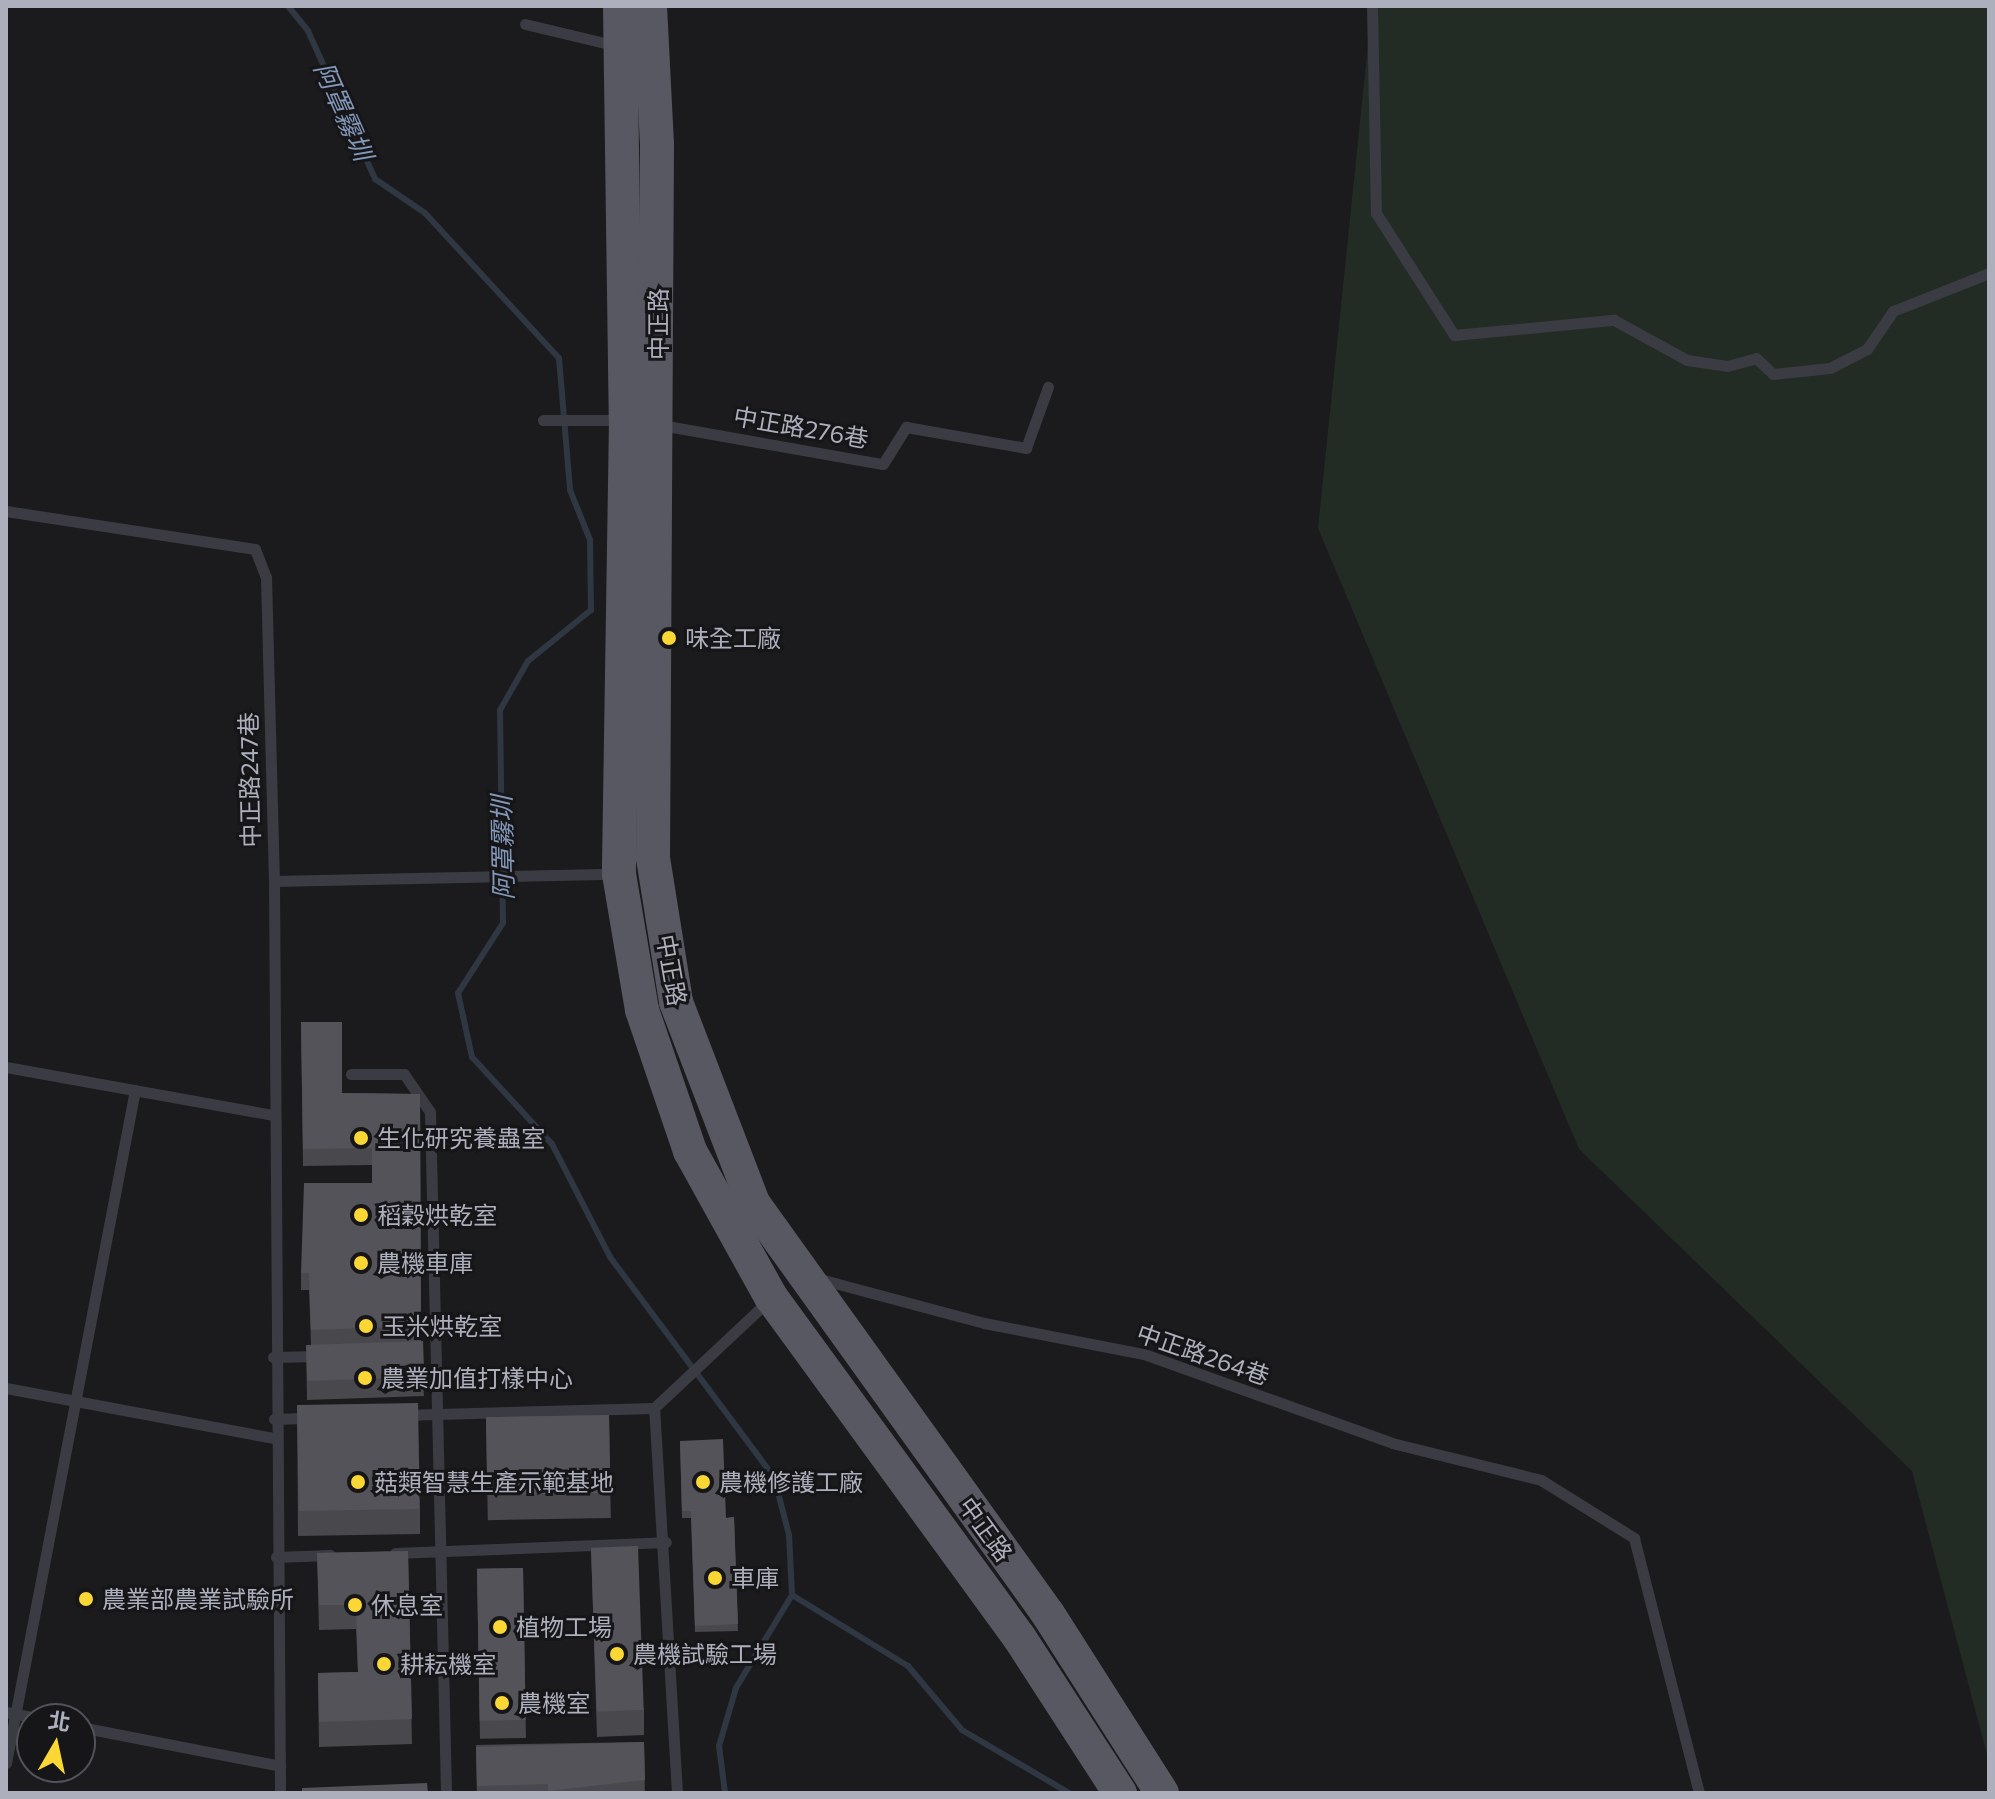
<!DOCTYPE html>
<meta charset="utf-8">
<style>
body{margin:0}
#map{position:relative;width:1995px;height:1799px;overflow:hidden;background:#1b1b1d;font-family:Commissioner,"Noto Sans TC",sans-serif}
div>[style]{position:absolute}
.green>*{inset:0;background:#222c25}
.stream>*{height:6px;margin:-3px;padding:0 3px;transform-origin:3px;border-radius:3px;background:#2f3743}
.service>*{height:11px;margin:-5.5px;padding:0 5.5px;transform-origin:5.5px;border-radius:5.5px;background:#3b3c43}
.primary>*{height:34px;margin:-17px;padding:0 17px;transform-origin:17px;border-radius:17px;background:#575862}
.wall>*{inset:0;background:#48484d;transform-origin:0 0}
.building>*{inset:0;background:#535359;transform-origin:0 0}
.dots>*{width:22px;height:22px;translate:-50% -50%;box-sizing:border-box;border:4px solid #161618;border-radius:50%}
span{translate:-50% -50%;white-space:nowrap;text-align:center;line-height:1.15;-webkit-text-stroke:6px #161618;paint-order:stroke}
.street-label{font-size:24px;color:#adafbd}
.poi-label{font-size:24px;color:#adafbd}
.left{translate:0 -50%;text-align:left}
.water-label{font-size:26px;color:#8397b9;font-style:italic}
.frame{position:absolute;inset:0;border:8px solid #adafbd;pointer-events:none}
.north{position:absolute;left:16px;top:1703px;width:80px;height:80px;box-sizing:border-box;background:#161618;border:2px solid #52535a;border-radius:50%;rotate:9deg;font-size:22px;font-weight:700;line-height:32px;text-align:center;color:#adafbd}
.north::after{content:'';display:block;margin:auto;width:28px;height:36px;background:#fbd736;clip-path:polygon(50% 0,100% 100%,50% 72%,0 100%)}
</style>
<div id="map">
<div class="green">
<i style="clip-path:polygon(1372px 6px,1989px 6px,1989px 1762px,1912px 1471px,1579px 1149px,1318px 528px)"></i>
</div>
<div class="stream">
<i style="left:288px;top:6px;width:32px;rotate:51deg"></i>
<i style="left:308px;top:31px;width:162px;rotate:65.6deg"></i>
<i style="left:375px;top:179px;width:60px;rotate:34.2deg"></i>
<i style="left:425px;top:213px;width:197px;rotate:47.3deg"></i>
<i style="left:559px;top:358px;width:132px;rotate:85.2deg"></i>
<i style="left:570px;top:490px;width:54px;rotate:68.2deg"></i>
<i style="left:590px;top:540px;width:70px;rotate:89.2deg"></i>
<i style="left:591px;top:610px;width:81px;rotate:141deg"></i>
<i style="left:528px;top:661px;width:56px;rotate:119.7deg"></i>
<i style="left:500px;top:710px;width:213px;rotate:89.2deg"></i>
<i style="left:503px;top:923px;width:83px;rotate:122.7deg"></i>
<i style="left:458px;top:993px;width:66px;rotate:77.7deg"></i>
<i style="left:472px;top:1057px;width:118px;rotate:47.4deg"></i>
<i style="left:552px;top:1144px;width:127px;rotate:62.8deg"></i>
<i style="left:610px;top:1257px;width:274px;rotate:53.3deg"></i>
<i style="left:774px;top:1477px;width:60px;rotate:75.5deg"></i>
<i style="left:789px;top:1535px;width:60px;rotate:87.1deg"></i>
<i style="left:792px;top:1595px;width:109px;rotate:121.1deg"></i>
<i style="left:736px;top:1688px;width:60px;rotate:106.3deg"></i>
<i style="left:719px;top:1746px;width:47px;rotate:82.7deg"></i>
<i style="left:792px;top:1595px;width:136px;rotate:31.5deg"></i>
<i style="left:908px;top:1666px;width:84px;rotate:49.8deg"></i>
<i style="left:962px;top:1730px;width:124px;rotate:30.5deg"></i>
</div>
<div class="service">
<i style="left:1372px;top:6px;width:207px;rotate:88.9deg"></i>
<i style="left:1376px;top:213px;width:145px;rotate:57.4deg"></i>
<i style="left:1454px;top:335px;width:161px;rotate:-5.4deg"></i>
<i style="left:1614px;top:320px;width:83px;rotate:28.7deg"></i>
<i style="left:1687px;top:360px;width:40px;rotate:8.5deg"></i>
<i style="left:1727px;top:366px;width:30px;rotate:-15deg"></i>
<i style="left:1756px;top:358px;width:23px;rotate:43deg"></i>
<i style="left:1773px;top:374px;width:57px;rotate:-6deg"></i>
<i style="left:1830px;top:368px;width:42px;rotate:-27.2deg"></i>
<i style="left:1867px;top:349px;width:46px;rotate:-55.6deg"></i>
<i style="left:1893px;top:311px;width:103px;rotate:-21.6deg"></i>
<i style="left:525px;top:24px;width:95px;rotate:13.4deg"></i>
<i style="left:543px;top:420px;width:77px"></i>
<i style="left:661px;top:425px;width:225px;rotate:10deg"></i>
<i style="left:883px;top:464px;width:44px;rotate:-58.1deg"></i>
<i style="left:906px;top:427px;width:122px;rotate:9.9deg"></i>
<i style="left:1026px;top:448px;width:65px;rotate:-70.2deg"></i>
<i style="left:6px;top:511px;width:252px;rotate:8.7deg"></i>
<i style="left:255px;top:549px;width:30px;rotate:69deg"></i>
<i style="left:266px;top:577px;width:304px;rotate:88.5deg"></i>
<i style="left:274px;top:881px;width:341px;rotate:-1.2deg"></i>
<i style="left:274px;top:881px;width:912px;rotate:89.62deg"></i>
<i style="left:6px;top:1067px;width:272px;rotate:10.2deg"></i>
<i style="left:351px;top:1074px;width:53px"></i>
<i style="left:404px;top:1074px;width:46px;rotate:55.6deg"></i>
<i style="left:430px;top:1112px;width:681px;rotate:88.65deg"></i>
<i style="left:816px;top:1278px;width:174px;rotate:15deg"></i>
<i style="left:984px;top:1323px;width:163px;rotate:11deg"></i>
<i style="left:1144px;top:1354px;width:263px;rotate:19.7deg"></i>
<i style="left:1392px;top:1443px;width:154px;rotate:13.9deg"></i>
<i style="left:1541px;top:1480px;width:110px;rotate:31.9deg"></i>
<i style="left:1634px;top:1538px;width:263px;rotate:75.7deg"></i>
<i style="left:273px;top:1357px;width:46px;rotate:-1.2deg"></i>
<i style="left:6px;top:1388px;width:273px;rotate:10.6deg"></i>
<i style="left:403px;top:1415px;width:251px;rotate:-1.6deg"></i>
<i style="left:274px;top:1419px;width:36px;rotate:-2deg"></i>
<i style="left:395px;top:1553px;width:271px;rotate:-2.3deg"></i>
<i style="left:276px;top:1557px;width:54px;rotate:-2.1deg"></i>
<i style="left:6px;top:1712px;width:36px;rotate:11deg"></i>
<i style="left:80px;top:1727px;width:204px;rotate:11deg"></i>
<i style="left:6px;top:1763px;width:685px;rotate:-79.15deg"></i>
<i style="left:677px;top:1793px;width:386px;rotate:-93.4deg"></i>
<i style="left:654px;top:1408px;width:158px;rotate:-43.2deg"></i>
</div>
<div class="primary">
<i style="left:620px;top:6px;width:414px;rotate:89.2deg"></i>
<i style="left:626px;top:420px;width:454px;rotate:90.9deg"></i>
<i style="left:619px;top:874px;width:138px;rotate:80.4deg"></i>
<i style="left:642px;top:1010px;width:149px;rotate:71.2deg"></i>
<i style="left:690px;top:1151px;width:167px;rotate:61deg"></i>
<i style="left:771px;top:1297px;width:421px;rotate:53.9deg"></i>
<i style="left:1019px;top:1637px;width:186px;rotate:57.1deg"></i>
<i style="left:650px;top:6px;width:138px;rotate:87.1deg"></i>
<i style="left:657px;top:144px;width:714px;rotate:90.32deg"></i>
<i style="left:653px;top:858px;width:146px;rotate:80.9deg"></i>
<i style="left:676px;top:1002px;width:215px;rotate:69deg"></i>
<i style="left:753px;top:1203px;width:506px;rotate:54.33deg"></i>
<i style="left:1048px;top:1614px;width:212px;rotate:57.5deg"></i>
</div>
<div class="wall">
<i style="clip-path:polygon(301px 1022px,342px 1093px,420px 1094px,421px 1341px,424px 1396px,307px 1400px,306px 1346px,311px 1345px,309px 1290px,301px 1290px,301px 1273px,372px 1183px,372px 1165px,303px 1166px)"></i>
<i style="clip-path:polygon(297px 1406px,420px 1509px,420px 1534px,298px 1536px)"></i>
<i style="left:609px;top:1415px;width:103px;height:123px;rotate:89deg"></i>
<i style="clip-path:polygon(680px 1441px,726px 1518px,734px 1517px,738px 1631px,695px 1632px,691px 1518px,682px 1518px)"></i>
<i style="clip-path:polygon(591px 1548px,644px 1710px,644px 1735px,597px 1737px)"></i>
<i style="clip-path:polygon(408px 1551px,412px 1744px,319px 1747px,318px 1673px,358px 1672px,356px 1629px,319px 1630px,317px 1553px)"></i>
<i style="left:523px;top:1568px;width:170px;height:46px;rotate:89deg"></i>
<i style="left:644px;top:1742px;width:51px;height:168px;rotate:89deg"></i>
</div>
<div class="building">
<i style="clip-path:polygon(301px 1022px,342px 1022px,342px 1093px,420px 1094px,421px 1326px,311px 1330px,309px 1273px,301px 1273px,304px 1183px,372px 1183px,372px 1148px,303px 1149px)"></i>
<i style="left:423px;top:1341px;width:36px;height:117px;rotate:88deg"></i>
<i style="left:418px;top:1403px;width:106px;height:121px;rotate:89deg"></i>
<i style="left:609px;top:1415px;width:78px;height:123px;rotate:89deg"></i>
<i style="clip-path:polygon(723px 1439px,726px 1518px,734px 1517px,738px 1624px,695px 1626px,691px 1511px,682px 1511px,680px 1441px)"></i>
<i style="left:638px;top:1546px;width:164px;height:47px;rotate:88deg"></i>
<i style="clip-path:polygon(408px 1551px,412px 1719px,319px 1722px,318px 1673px,358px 1672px,356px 1605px,319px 1605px,317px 1553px)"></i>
<i style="left:523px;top:1568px;width:152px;height:46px;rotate:89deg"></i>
<i style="clip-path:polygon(644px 1742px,645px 1780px,548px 1791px,548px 1784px,477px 1786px,476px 1747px)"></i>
<i style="clip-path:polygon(427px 1783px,428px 1793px,302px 1793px,302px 1788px)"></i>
</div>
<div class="dots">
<i style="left:669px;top:638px;background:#fbd736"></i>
<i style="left:361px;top:1138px;background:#fbd736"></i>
<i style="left:361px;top:1215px;background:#fbd736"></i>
<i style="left:361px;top:1263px;background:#fbd736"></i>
<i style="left:366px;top:1326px;background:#fbd736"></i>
<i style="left:365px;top:1378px;background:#fbd736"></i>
<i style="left:358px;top:1482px;background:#fbd736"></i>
<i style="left:703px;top:1482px;background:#fbd736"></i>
<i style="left:715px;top:1578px;background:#fbd736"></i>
<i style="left:86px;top:1599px;background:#fbd736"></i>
<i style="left:355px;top:1605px;background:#fbd736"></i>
<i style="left:500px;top:1627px;background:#fbd736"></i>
<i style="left:617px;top:1654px;background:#fbd736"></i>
<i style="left:384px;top:1664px;background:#fbd736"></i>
<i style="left:502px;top:1703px;background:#fbd736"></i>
</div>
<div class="street-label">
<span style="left:658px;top:324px;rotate:-90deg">中正路</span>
<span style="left:801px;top:427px;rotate:10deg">中正路276巷</span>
<span style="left:249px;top:780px;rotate:-91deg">中正路247巷</span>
<span style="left:672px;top:970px;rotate:80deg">中正路</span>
<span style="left:1203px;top:1354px;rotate:19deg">中正路264巷</span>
<span style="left:986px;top:1529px;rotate:54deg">中正路</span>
</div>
<div class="poi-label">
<span class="left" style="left:685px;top:638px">味全工廠</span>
<span class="left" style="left:377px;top:1138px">生化研究養蟲室</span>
<span class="left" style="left:377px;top:1215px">稻穀烘乾室</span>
<span class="left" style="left:377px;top:1263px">農機車庫</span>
<span class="left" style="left:382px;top:1326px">玉米烘乾室</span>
<span class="left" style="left:381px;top:1378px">農業加值打樣中心</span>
<span class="left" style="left:374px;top:1482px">菇類智慧生產示範基地</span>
<span class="left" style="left:719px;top:1482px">農機修護工廠</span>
<span class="left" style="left:731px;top:1578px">車庫</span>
<span class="left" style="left:102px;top:1599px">農業部農業試驗所</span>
<span class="left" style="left:371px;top:1605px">休息室</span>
<span class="left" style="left:516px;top:1627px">植物工場</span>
<span class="left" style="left:633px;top:1654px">農機試驗工場</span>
<span class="left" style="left:400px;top:1664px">耕耘機室</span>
<span class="left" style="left:518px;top:1703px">農機室</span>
</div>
<div class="water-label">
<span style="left:344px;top:111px;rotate:66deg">阿罩霧圳</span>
<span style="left:502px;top:848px;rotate:-91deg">阿罩霧圳</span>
</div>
<div class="frame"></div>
<div class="north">北</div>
</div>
